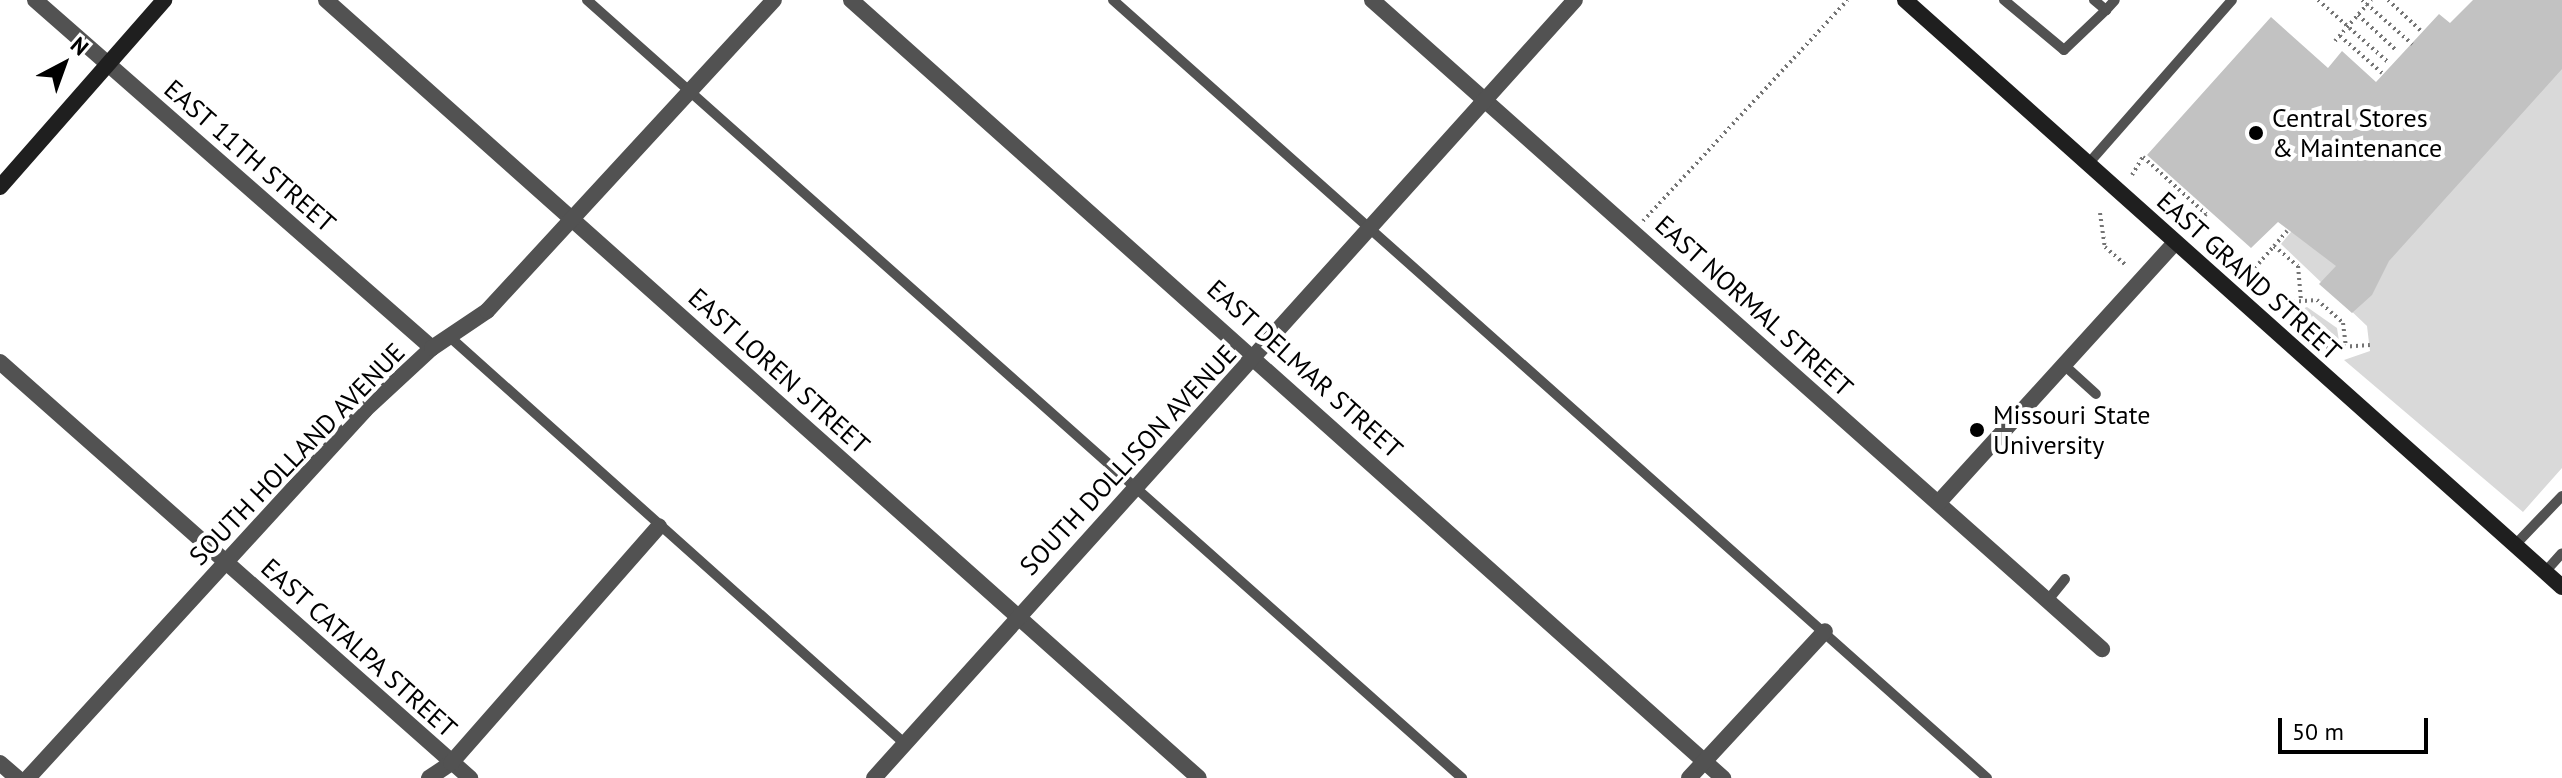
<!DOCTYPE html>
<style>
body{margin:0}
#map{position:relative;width:2562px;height:778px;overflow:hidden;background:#fff;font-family:"PT Sans",sans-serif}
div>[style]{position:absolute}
.green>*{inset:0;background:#d9d9d9}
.building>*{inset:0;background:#c2c2c2}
.path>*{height:4px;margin-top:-2px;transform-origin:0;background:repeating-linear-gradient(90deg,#747474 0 2px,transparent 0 6px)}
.lane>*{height:10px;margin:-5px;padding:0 5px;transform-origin:5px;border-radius:5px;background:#525252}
.street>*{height:16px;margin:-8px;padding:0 8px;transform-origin:8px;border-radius:8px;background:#525252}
.secondary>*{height:16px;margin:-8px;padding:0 8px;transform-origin:8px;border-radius:8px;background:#1f1f1f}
.dots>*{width:22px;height:22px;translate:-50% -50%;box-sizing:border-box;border:4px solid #fff;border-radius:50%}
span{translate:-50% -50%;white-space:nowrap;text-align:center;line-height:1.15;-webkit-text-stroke:8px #fff;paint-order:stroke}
.poi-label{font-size:26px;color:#000}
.left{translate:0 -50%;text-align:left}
.street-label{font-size:26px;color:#000}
.north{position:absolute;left:24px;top:24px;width:80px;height:80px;-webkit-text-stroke:6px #fff;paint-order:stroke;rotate:41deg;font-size:22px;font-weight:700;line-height:32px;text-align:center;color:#000}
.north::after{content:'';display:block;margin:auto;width:28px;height:36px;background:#000;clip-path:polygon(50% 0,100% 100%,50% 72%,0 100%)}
.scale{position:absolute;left:2278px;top:718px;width:150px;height:36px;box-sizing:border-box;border:4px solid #000;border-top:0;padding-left:10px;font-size:24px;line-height:28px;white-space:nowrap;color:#000;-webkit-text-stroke:6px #fff;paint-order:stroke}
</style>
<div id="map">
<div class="green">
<i style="clip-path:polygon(2562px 0,2562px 468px,2523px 512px,2344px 360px,2370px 351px,2367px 326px,2281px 244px,2362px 147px)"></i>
<i style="clip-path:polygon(2307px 307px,2337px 328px,2339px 341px,2325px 341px,2292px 313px)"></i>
</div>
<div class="building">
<i style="clip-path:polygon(2473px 0,2562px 0,2562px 69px,2389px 261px,2372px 295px,2352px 313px,2319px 284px,2336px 266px,2278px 222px,2251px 248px,2147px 155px,2271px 17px,2328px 68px,2342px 51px,2376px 82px,2439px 14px,2450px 23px)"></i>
</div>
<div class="path">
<i style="left:2318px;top:0;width:95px;rotate:41.6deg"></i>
<i style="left:2362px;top:0;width:67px;rotate:41.3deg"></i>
<i style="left:2388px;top:0;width:45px;rotate:43.2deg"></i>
<i style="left:2358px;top:15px;width:53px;rotate:42.7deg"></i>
<i style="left:2340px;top:36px;width:56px;rotate:41.4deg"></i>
<i style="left:2335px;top:41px;width:55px;rotate:-48.7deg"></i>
<i style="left:2132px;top:175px;width:21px;rotate:-59deg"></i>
<i style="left:2143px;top:157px;width:85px;rotate:42.1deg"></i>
<i style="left:2206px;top:214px;width:20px;rotate:131deg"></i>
<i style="left:2100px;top:213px;width:34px;rotate:82deg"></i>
<i style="left:2105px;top:247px;width:28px;rotate:41deg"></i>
<i style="left:1643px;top:221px;width:301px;rotate:-47.2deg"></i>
<i style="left:2274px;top:246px;width:20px;rotate:-49deg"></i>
<i style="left:2247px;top:277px;width:41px;rotate:-48.9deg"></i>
<i style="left:2274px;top:246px;width:31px;rotate:40deg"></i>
<i style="left:2298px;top:266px;width:35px;rotate:85deg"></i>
<i style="left:2275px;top:303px;width:42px;rotate:-4.1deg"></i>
<i style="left:2317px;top:300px;width:35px;rotate:41deg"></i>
<i style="left:2343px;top:323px;width:25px;rotate:83deg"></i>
<i style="left:2326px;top:348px;width:44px;rotate:-3.9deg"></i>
</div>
<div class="lane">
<i style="left:587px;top:0;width:1171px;rotate:41.64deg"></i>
<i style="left:1113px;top:0;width:1170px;rotate:41.67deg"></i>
<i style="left:2004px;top:0;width:78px;rotate:39.8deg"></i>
<i style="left:2064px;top:50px;width:58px;rotate:-43.6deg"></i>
<i style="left:2094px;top:0;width:16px;rotate:40deg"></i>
<i style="left:2106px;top:10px;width:13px;rotate:-48deg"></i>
<i style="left:2088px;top:164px;width:218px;rotate:-48.7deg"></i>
<i style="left:452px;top:339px;width:606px;rotate:41.79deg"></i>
<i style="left:2064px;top:365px;width:43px;rotate:42.2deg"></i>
<i style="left:2515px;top:545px;width:68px;rotate:-46.2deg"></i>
<i style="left:2545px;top:572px;width:25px;rotate:-48deg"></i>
<i style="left:2048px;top:600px;width:27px;rotate:-51deg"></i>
</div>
<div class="street">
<i style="left:35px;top:0;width:528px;rotate:41.24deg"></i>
<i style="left:326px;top:0;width:1169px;rotate:41.71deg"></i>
<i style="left:851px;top:0;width:1169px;rotate:41.74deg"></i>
<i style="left:1372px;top:0;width:977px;rotate:41.64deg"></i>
<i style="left:0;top:362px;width:628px;rotate:41.51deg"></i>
<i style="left:1939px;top:502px;width:350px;rotate:-47.7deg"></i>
<i style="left:0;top:763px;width:23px;rotate:41deg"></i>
<i style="left:28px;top:778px;width:499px;rotate:-47.5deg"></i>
<i style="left:365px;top:410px;width:91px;rotate:-42.8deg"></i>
<i style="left:432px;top:348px;width:66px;rotate:-33.9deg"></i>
<i style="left:487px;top:311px;width:423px;rotate:-47.3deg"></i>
<i style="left:429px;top:778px;width:27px;rotate:-34deg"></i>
<i style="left:451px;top:763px;width:315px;rotate:-48.7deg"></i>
<i style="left:874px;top:778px;width:1047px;rotate:-47.98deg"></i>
<i style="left:1689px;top:778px;width:200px;rotate:-47.2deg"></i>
</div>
<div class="secondary">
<i style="left:1905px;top:0;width:881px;rotate:41.78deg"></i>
<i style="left:0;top:187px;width:249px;rotate:-48.7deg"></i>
</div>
<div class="dots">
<i style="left:2256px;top:133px;background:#000"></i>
<i style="left:1977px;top:430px;background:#000"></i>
</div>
<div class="poi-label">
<span class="left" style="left:2272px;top:133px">Central Stores<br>&amp; Maintenance</span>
<span class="left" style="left:1993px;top:430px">Missouri State<br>University</span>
</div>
<div class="street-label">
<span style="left:250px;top:156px;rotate:41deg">EAST 11TH STREET</span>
<span style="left:2249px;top:276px;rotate:42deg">EAST GRAND STREET</span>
<span style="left:1754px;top:306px;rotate:42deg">EAST NORMAL STREET</span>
<span style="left:1305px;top:369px;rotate:42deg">EAST DELMAR STREET</span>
<span style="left:779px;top:371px;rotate:42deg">EAST LOREN STREET</span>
<span style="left:297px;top:454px;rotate:-46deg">SOUTH HOLLAND AVENUE</span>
<span style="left:1128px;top:460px;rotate:-47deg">SOUTH DOLLISON AVENUE</span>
<span style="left:359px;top:648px;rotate:42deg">EAST CATALPA STREET</span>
</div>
<div class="north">N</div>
<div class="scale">50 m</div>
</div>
